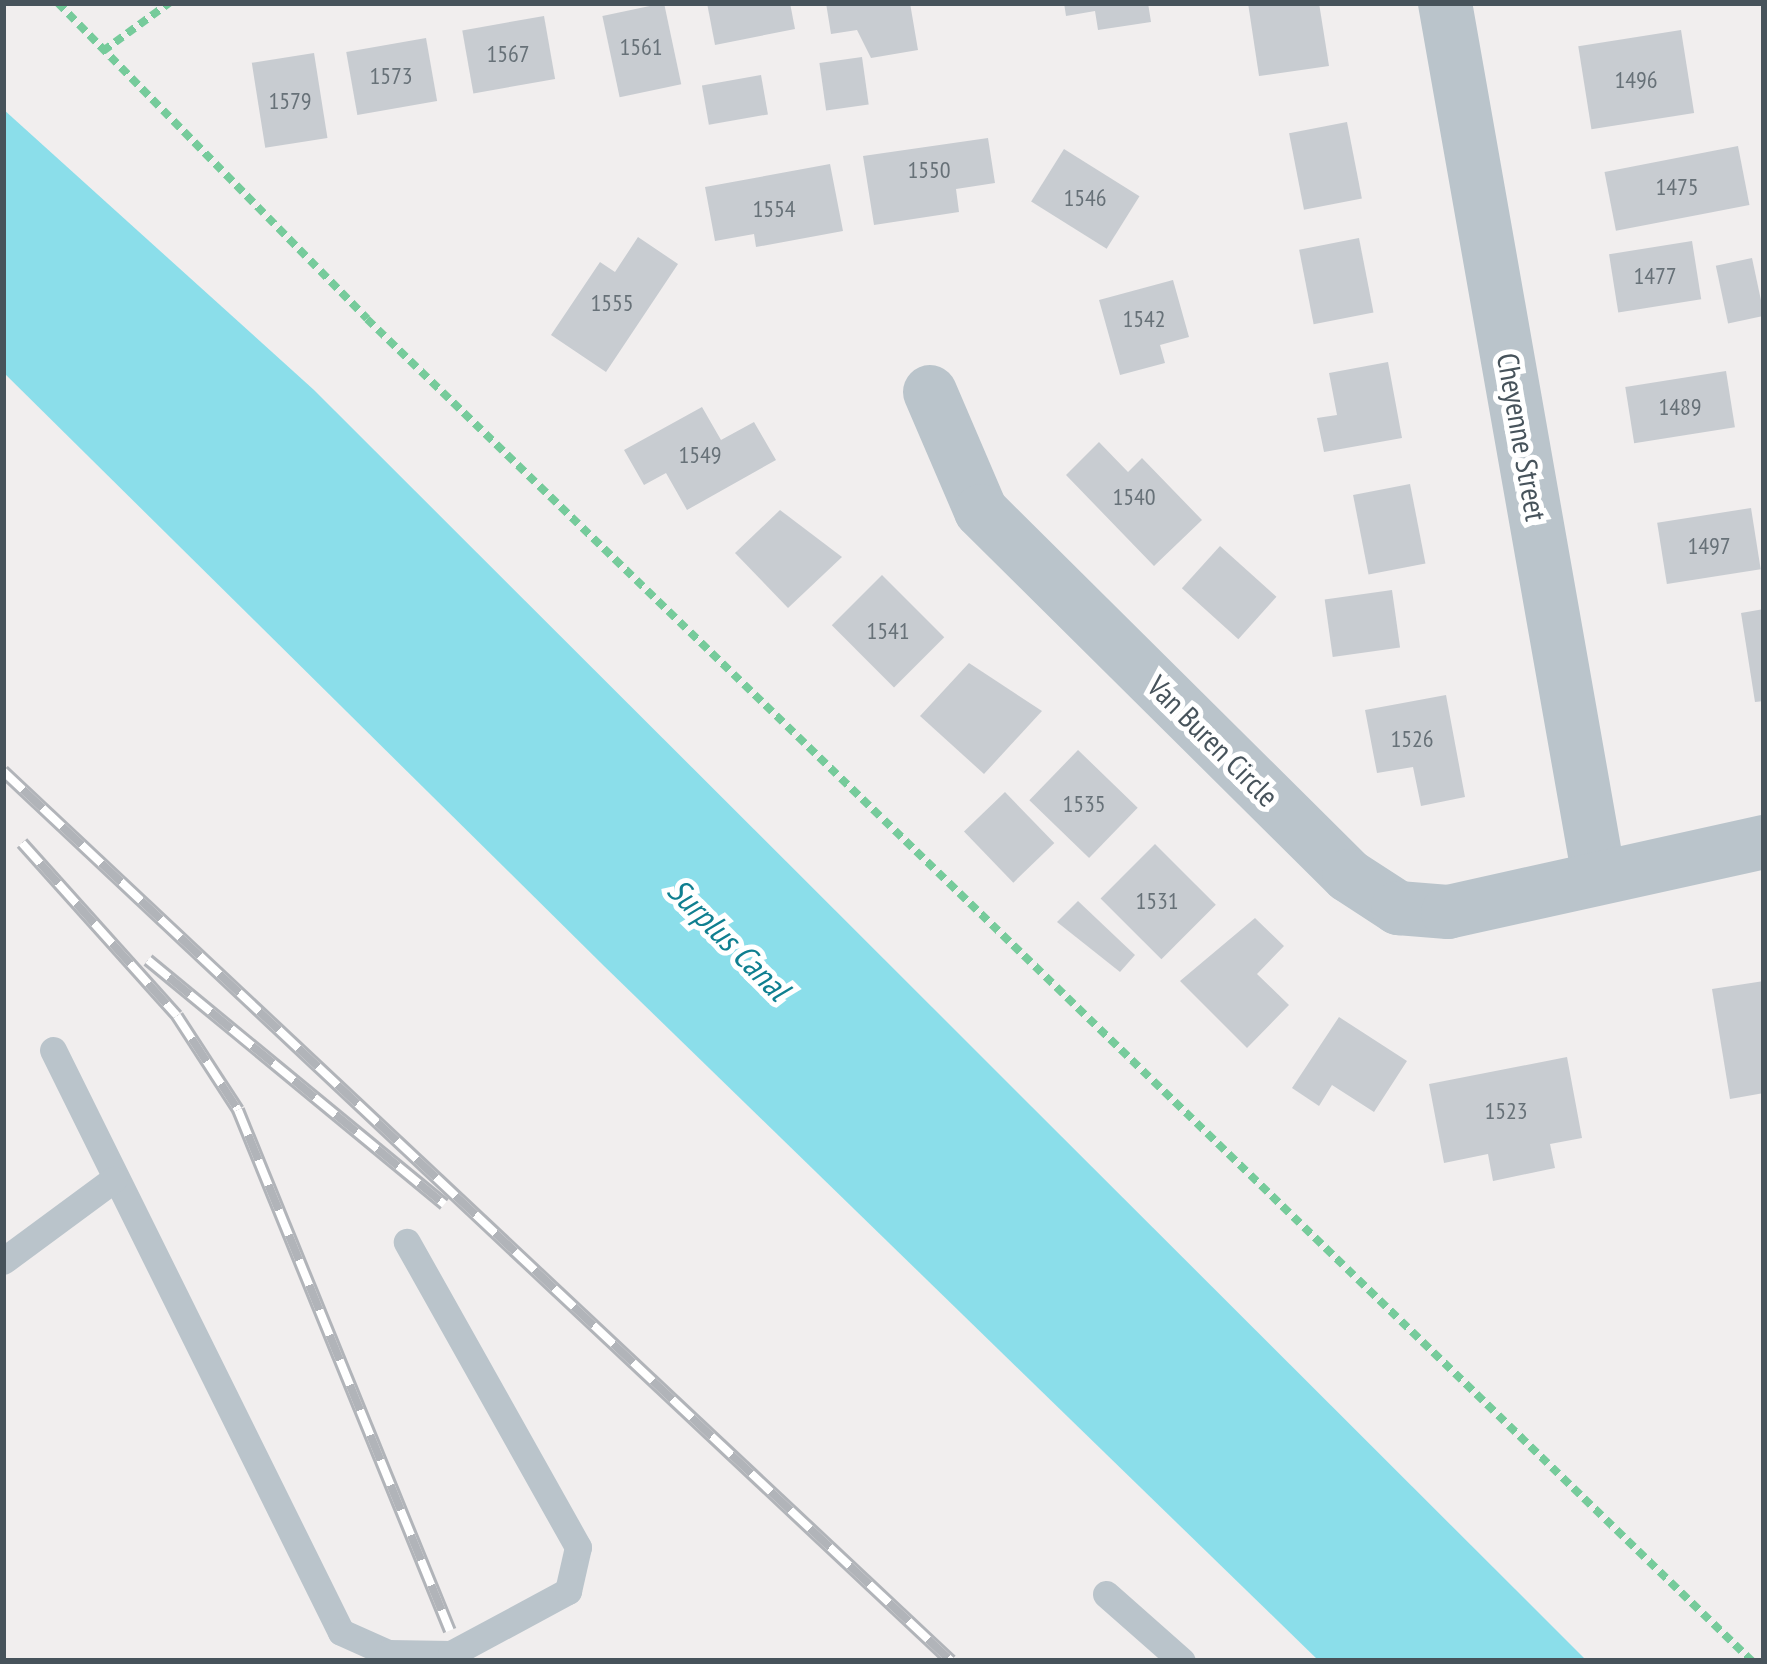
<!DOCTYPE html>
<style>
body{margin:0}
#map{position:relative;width:1767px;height:1664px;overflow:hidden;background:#f1eeee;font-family:"PT Sans Narrow",sans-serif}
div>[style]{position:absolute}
.water>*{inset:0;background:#8bdeea}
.building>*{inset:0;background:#c8ccd1;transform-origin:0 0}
.path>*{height:8px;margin-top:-4px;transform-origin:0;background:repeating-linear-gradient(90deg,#76cb9b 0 9px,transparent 0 15px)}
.service>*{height:27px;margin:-13.5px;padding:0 13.5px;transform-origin:13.5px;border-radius:13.5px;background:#bac4cb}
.minor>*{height:54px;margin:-27px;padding:0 27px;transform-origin:27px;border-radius:27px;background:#bac4cb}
.rail>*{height:14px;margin-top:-7px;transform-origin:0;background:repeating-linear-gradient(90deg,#fff 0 27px,#b1b4b9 0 54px);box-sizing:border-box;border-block:3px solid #b1b4b9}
span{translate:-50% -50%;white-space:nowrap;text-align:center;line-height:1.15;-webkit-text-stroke:10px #fff;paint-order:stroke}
.number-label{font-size:24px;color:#677178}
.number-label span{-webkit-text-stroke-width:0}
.street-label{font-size:30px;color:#47535b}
.water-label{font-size:33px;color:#0f7f90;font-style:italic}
.frame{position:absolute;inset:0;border:6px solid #47535b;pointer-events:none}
</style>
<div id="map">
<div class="water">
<i style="clip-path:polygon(3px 109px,314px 390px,1587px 1661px,1319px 1661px,603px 965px,3px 372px)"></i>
</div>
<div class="building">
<i style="left:664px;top:3px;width:83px;height:63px;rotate:78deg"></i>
<i style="clip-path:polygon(707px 3px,790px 3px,795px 29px,715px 45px)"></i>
<i style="clip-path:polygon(826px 3px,910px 3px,918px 50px,871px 58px,857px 30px,831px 34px)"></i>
<i style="clip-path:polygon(1064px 3px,1148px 3px,1151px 22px,1098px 30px,1095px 11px,1066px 16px)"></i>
<i style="clip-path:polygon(1248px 3px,1319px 3px,1329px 66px,1259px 76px)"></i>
<i style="left:544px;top:16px;width:64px;height:83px;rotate:80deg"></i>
<i style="left:1681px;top:30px;width:84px;height:104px;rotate:81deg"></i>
<i style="left:426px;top:38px;width:64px;height:81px;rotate:80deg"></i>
<i style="left:314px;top:53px;width:86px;height:63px;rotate:81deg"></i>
<i style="left:862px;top:57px;width:48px;height:43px;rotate:82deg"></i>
<i style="left:761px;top:75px;width:40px;height:60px;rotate:80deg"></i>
<i style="left:1347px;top:122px;width:78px;height:59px;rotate:79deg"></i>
<i style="clip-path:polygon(988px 138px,995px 183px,956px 189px,959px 212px,874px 225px,863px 156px)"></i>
<i style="left:1738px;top:146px;width:60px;height:136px;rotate:79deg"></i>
<i style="left:1064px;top:149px;width:89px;height:62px;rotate:32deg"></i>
<i style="clip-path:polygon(830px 164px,843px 231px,756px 247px,754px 234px,715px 241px,705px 187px)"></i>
<i style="clip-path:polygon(638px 237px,678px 264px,606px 372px,551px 335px,600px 262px,615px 272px)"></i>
<i style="left:1359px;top:238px;width:76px;height:61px;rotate:79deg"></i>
<i style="left:1692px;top:241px;width:59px;height:84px;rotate:81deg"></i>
<i style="left:1752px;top:258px;width:59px;height:37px;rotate:78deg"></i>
<i style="clip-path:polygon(1173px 280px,1189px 337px,1160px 345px,1165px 363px,1120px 375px,1099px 300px)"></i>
<i style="clip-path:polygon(1388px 362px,1402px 438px,1324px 452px,1317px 418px,1337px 415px,1329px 373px)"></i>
<i style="left:1726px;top:371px;width:57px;height:102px;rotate:81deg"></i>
<i style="clip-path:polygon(702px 407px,721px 440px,754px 422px,776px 460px,687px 510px,666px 473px,644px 485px,624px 450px)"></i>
<i style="clip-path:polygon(1099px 442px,1128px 472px,1142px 458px,1202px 520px,1154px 566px,1066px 475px)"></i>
<i style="left:1410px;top:484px;width:81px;height:58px;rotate:79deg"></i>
<i style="left:1751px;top:508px;width:62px;height:95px;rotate:81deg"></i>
<i style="clip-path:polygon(780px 510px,842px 557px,788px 608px,735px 553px)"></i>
<i style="left:1220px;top:546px;width:76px;height:57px;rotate:42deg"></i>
<i style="left:882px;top:575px;width:88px;height:71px;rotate:45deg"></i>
<i style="left:1392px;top:590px;width:58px;height:68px;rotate:82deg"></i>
<i style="clip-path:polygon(1764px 609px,1764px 701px,1755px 702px,1741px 613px)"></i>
<i style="clip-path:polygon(969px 663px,1042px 711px,984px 774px,920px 716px)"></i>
<i style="clip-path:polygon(1446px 695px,1465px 797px,1421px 806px,1413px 767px,1377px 773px,1365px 710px)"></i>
<i style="left:1078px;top:750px;width:83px;height:70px;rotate:44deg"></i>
<i style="left:1005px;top:792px;width:71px;height:57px;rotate:46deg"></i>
<i style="left:1155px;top:844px;width:86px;height:77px;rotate:45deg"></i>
<i style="clip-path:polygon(1078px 901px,1135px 955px,1120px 972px,1057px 922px)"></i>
<i style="clip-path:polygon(1255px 918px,1284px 946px,1257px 974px,1289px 1005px,1247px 1048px,1180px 981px)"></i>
<i style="clip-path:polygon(1764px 981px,1764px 1093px,1730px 1099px,1712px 989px)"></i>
<i style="clip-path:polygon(1339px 1017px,1407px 1061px,1374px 1112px,1332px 1085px,1319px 1106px,1292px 1088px)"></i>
<i style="clip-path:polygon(1567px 1057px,1582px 1138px,1550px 1144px,1555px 1168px,1493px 1181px,1488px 1154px,1444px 1163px,1429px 1084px)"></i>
</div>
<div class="path">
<i style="left:58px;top:3px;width:442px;rotate:45.6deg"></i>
<i style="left:367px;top:319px;width:1929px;rotate:44.1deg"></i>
<i style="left:103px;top:51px;width:82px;rotate:-36deg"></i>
</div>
<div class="service">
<i style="left:53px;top:1050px;width:649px;rotate:63.67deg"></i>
<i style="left:341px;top:1632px;width:51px;rotate:24.1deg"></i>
<i style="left:388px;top:1653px;width:63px;rotate:0.9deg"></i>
<i style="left:451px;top:1654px;width:133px;rotate:-28.3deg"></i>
<i style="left:568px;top:1591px;width:45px;rotate:-77.2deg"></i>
<i style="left:578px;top:1547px;width:350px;rotate:-119.3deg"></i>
<i style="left:3px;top:1261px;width:137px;rotate:-36.4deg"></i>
<i style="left:1106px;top:1594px;width:101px;rotate:41.4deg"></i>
</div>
<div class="minor">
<i style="left:1445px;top:3px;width:882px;rotate:80.01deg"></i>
<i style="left:930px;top:392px;width:129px;rotate:66.8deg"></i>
<i style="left:981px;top:511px;width:518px;rotate:44.77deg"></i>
<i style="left:1349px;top:876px;width:59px;rotate:33.1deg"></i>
<i style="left:1398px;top:908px;width:50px;rotate:4.6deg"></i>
<i style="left:1448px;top:912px;width:324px;rotate:-12.5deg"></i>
</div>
<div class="rail">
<i style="left:3px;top:771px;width:1300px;rotate:43.19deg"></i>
<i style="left:22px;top:843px;width:232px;rotate:48.1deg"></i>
<i style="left:177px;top:1016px;width:112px;rotate:57deg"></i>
<i style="left:238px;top:1110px;width:562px;rotate:67.86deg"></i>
<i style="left:148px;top:960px;width:384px;rotate:39.5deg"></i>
</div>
<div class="number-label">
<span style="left:641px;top:47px">1561</span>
<span style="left:508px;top:54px">1567</span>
<span style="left:391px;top:76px">1573</span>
<span style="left:1636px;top:80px">1496</span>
<span style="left:290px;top:101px">1579</span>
<span style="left:929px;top:170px">1550</span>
<span style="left:1677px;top:187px">1475</span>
<span style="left:1085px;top:198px">1546</span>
<span style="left:774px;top:209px">1554</span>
<span style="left:1655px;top:276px">1477</span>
<span style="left:612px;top:303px">1555</span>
<span style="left:1144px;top:319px">1542</span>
<span style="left:1680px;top:407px">1489</span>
<span style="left:700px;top:455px">1549</span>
<span style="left:1134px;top:497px">1540</span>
<span style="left:1709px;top:546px">1497</span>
<span style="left:888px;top:631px">1541</span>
<span style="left:1412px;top:739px">1526</span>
<span style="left:1084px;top:804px">1535</span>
<span style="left:1157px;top:901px">1531</span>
<span style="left:1506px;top:1111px">1523</span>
</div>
<div class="street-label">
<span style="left:1522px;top:437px;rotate:80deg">Cheyenne Street</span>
<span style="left:1213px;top:741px;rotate:45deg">Van Buren Circle</span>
</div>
<div class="water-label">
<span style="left:729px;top:939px;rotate:45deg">Surplus Canal</span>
</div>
<div class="frame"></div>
</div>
